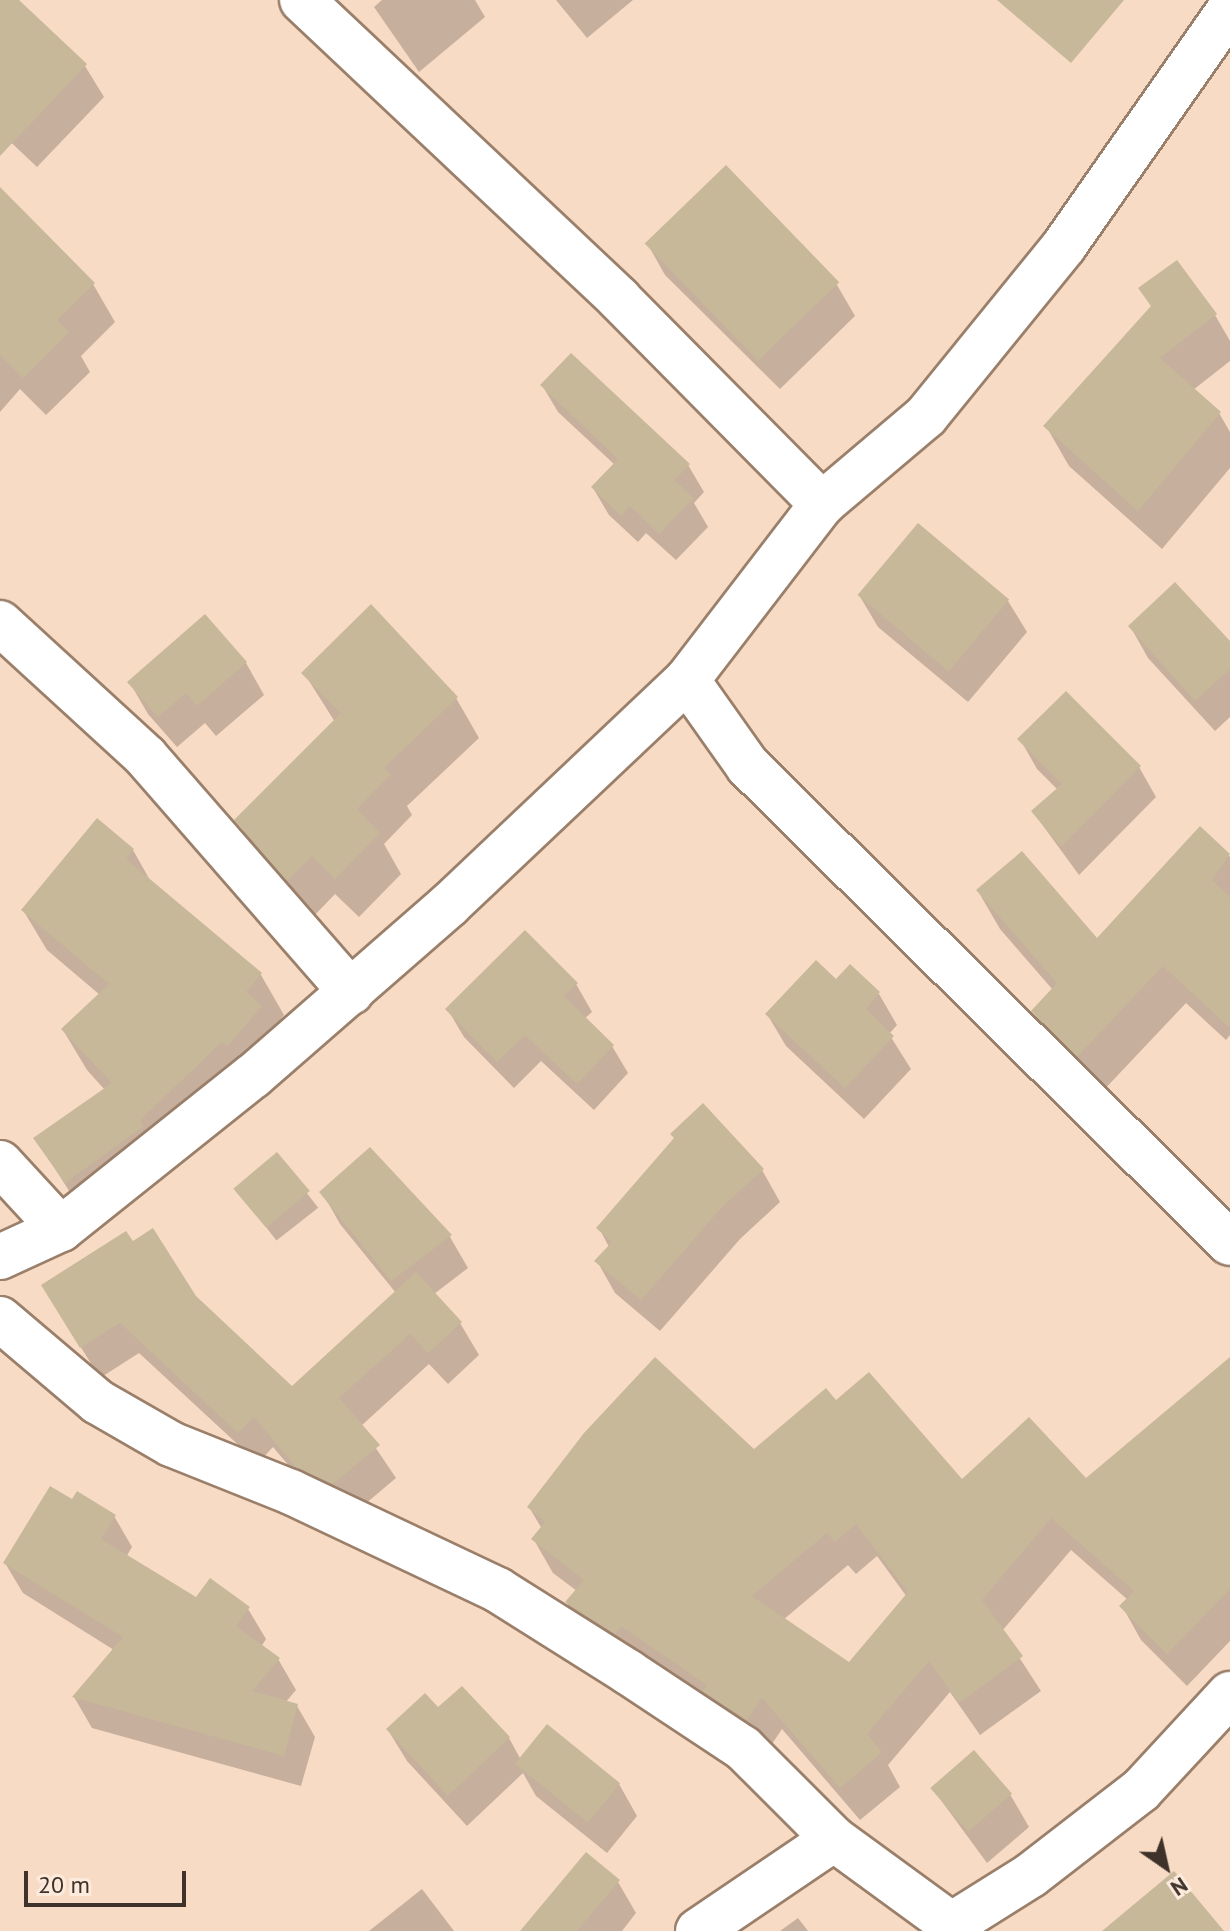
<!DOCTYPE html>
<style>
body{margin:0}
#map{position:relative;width:1230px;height:1931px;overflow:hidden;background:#f8dbc4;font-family:"PT Sans",sans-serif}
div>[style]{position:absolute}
.shadow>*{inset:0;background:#0003;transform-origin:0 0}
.building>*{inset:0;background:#c7b89a;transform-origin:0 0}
.roads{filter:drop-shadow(2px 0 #9a7f6a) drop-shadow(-2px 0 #9a7f6a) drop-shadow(0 2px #9a7f6a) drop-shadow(0 -2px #9a7f6a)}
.minor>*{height:44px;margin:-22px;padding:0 22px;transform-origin:22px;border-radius:22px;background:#fff}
span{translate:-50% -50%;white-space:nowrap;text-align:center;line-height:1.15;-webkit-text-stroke:6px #fcebdd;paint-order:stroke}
.north{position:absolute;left:1126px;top:1827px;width:80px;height:80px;-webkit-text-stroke:6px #fcebdd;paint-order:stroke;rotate:146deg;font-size:22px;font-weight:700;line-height:32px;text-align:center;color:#3e322a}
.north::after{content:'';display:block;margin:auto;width:28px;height:36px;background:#3e322a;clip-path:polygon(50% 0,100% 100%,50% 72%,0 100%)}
.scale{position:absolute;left:24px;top:1871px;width:162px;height:36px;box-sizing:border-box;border:4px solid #3e322a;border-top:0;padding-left:10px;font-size:24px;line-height:28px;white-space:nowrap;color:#3e322a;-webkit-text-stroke:6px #fcebdd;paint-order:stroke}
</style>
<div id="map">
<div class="shadow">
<i style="clip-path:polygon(0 0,16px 0,85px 66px,104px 97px,37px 167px,0 132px)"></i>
<i style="clip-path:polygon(382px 0,475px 0,485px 17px,419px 72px,374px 7px)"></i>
<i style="clip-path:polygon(556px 0,633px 0,587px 38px)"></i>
<i style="clip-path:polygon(0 225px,93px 284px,115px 322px,81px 356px,90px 372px,46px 415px,20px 389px,0 412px)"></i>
<i style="clip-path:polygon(647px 243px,837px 285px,855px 316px,780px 389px,665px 275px)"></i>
<i style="clip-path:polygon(1141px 289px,1215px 315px,1230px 341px,1230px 361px,1193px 390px,1219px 413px,1230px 432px,1230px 468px,1162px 549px,1069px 466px,1046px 426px,1152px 308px)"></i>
<i style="clip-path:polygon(542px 385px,688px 465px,704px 492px,694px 503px,708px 527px,676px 560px,646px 533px,638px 542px,609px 515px,593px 488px,615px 465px,558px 412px)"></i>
<i style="clip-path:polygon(859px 595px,1008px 601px,1027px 632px,968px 702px,878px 627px)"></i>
<i style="clip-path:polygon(1130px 626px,1230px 644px,1230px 717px,1215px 731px,1148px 658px)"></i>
<i style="clip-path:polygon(246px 663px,264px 695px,216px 736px,205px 723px,177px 747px,148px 714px,130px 683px)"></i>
<i style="clip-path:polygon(304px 673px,456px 698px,479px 738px,407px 806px,412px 815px,384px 844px,401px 874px,359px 917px,335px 894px,311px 919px,260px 860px,237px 821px,335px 722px)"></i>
<i style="clip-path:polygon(1020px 739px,1139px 767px,1156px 797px,1079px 875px,1033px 812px,1058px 790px,1037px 769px)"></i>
<i style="clip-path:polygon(1201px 829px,1230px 857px,1230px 1035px,1226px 1040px,1186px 1003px,1100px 1094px,1056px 1050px,1033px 1011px,1053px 990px,1000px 929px,978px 891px,1097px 941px)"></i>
<i style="clip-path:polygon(133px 850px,151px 882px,261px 975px,284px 1015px,273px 1028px,284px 1047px,89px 1222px,36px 1139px,105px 1090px,87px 1070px,63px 1030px,100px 995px,47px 950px,23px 910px)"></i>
<i style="clip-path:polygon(836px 982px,879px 994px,897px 1025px,889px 1034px,911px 1069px,864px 1119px,786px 1046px,767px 1014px)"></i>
<i style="clip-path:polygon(576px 984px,592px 1012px,584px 1019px,612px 1046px,628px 1073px,594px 1110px,541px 1061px,514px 1088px,464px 1037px,448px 1010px)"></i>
<i style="clip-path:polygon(369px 1150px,450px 1237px,468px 1268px,434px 1294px,460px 1323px,479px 1355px,448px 1384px,429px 1364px,361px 1426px,396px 1478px,352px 1515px,317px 1499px,273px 1447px,258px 1463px,139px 1353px,100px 1378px,62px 1317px,132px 1244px,292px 1389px,396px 1293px,340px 1224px,322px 1192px)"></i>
<i style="left:277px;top:1155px;width:67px;height:53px;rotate:52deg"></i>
<i style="clip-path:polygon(762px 1170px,780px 1202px,740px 1239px,660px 1331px,615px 1293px,597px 1261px,609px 1247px,599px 1228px)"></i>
<i style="clip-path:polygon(evenodd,1230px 1361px,1230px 1641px,1187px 1686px,1141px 1640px,1122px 1606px,1128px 1600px,1071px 1550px,1002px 1631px,1041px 1691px,980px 1735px,950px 1692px,888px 1765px,900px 1787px,860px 1820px,782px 1729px,766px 1753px,586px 1636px,567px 1603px,577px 1591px,553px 1573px,534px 1540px,542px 1529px,529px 1507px,754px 1452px,836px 1403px,962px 1482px,1086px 1481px,1230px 1361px,877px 1556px,907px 1597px,849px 1665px,783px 1620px,848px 1565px,856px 1574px,877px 1556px)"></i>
<i style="clip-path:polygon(72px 1502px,114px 1516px,132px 1547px,126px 1557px,197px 1600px,248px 1609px,266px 1639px,261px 1647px,278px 1659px,296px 1690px,285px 1703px,297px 1706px,315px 1737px,301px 1786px,92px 1728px,74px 1697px,114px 1650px,23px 1593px,5px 1563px)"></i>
<i style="clip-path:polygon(462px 1689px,509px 1738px,521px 1760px,619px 1784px,637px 1816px,607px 1853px,536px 1796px,523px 1773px,467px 1826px,407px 1761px,388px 1730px,437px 1710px)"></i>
<i style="clip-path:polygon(974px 1753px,1011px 1796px,1029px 1827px,987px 1863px,932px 1788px)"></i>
<i style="clip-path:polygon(618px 1882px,636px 1913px,622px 1931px,529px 1931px)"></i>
<i style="clip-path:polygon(422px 1889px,454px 1931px,369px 1931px)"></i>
<i style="clip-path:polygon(798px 1918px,808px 1931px,780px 1931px)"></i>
</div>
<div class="building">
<i style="clip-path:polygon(0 0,19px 0,87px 64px,0 156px)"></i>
<i style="clip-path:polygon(997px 0,1124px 0,1071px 63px)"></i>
<i style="left:726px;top:165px;width:163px;height:113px;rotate:46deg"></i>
<i style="clip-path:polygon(0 187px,95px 283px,57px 320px,69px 332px,23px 378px,0 355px)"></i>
<i style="clip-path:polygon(1177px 260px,1217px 314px,1160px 358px,1221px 412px,1138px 511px,1043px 426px,1151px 306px,1138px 288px)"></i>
<i style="clip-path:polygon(571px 353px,690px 464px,674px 480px,694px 498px,659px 534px,630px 506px,621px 516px,591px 487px,618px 459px,540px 385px)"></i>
<i style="left:918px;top:523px;width:119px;height:94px;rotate:40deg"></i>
<i style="clip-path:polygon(1175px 582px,1230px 641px,1230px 669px,1195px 701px,1128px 626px)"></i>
<i style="clip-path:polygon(371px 604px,458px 697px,384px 768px,391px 774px,357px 809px,380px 833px,335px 879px,312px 856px,287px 881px,234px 820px,341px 713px,301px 673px)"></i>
<i style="clip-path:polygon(205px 614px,247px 662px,197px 706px,186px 693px,158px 717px,127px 682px)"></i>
<i style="clip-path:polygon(1066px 691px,1141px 766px,1061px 847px,1031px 811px,1062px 784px,1017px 739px)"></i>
<i style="clip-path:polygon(97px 818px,134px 849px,126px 859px,262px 973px,246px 992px,262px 1006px,228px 1046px,222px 1042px,140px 1120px,144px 1126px,65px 1183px,33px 1138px,112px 1083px,61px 1029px,109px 984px,21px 910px)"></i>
<i style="clip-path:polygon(1200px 826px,1230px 854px,1212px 880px,1230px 897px,1230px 1028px,1163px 966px,1077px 1057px,1031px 1011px,1057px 983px,976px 890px,1022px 851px,1097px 938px)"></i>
<i style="clip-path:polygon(525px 930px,578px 983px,564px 996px,614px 1045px,577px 1084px,525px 1035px,497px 1062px,445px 1009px)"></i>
<i style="clip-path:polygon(816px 960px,836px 979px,850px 964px,880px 992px,866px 1009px,894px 1036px,845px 1088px,765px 1014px)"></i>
<i style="clip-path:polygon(703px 1103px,764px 1169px,722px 1207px,641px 1300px,594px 1261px,612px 1242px,596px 1228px,674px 1138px,670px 1134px)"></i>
<i style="clip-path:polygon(370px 1147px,452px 1235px,391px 1281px,319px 1192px)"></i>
<i style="left:277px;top:1152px;width:51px;height:57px;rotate:50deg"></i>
<i style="clip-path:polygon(153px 1228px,196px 1296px,292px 1386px,416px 1272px,462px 1322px,428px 1353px,410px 1334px,339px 1398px,380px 1445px,333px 1484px,296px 1467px,254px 1417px,238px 1433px,120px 1323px,80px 1348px,41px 1285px,126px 1231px,133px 1241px)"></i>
<i style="clip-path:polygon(evenodd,655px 1357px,754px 1449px,826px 1388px,836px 1400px,869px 1372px,962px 1479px,1029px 1417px,1086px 1478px,1230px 1357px,1230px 1589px,1167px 1654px,1119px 1606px,1134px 1591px,1051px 1518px,982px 1600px,1023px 1656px,959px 1703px,929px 1661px,867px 1734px,882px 1752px,840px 1788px,762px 1698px,747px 1720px,702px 1691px,707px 1685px,622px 1627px,615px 1634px,565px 1602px,584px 1580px,531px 1539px,545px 1522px,527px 1507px,584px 1433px,655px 1357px,856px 1524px,908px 1592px,849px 1662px,752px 1596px,827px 1533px,835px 1542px,856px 1524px)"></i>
<i style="clip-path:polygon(50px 1486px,72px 1499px,77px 1491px,116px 1515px,101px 1539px,196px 1597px,210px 1578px,250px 1607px,236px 1626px,280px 1658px,252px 1691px,298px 1704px,284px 1756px,72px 1697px,123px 1637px,3px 1563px)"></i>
<i style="clip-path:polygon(462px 1686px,510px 1737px,448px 1796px,386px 1729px,425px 1693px,438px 1707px)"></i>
<i style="left:547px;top:1724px;width:94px;height:51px;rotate:39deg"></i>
<i style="left:974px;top:1750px;width:58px;height:58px;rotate:49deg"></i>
<i style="clip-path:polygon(586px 1852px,620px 1880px,577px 1931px,520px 1931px)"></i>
<i style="clip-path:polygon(1174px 1871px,1224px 1931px,1102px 1931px)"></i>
</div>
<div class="roads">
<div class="minor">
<i style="left:302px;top:0;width:436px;rotate:43.3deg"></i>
<i style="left:619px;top:299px;width:289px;rotate:45.3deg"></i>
<i style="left:0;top:623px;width:198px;rotate:42.5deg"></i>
<i style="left:146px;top:757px;width:312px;rotate:48.9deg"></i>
<i style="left:687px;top:680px;width:105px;rotate:54.7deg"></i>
<i style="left:748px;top:766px;width:678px;rotate:44.7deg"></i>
<i style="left:0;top:1163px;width:90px;rotate:47.3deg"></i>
<i style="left:0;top:1257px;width:67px;rotate:-24.7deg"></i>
<i style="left:61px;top:1229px;width:246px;rotate:-38.6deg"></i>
<i style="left:253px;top:1076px;width:260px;rotate:-41.1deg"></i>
<i style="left:449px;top:905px;width:328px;rotate:-43.4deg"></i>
<i style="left:687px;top:680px;width:222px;rotate:-52.5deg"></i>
<i style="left:822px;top:504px;width:136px;rotate:-40.2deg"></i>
<i style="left:926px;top:416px;width:219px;rotate:-50.9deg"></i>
<i style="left:1064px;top:246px;width:289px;rotate:-55deg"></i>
<i style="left:0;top:1319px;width:128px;rotate:40.3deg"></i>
<i style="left:98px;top:1402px;width:84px;rotate:29.9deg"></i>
<i style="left:171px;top:1444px;width:129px;rotate:21.8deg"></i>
<i style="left:291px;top:1492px;width:229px;rotate:25.3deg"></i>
<i style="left:498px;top:1590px;width:154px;rotate:32.2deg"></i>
<i style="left:628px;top:1672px;width:138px;rotate:33.5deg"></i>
<i style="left:743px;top:1748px;width:129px;rotate:45deg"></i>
<i style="left:834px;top:1839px;width:156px;rotate:36.1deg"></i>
<i style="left:953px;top:1924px;width:92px;rotate:-32.1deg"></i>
<i style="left:1031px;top:1875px;width:139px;rotate:-37.7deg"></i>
<i style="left:1141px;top:1790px;width:131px;rotate:-47.2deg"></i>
<i style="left:698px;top:1931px;width:164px;rotate:-34.1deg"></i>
</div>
</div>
<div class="north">N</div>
<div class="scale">20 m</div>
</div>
